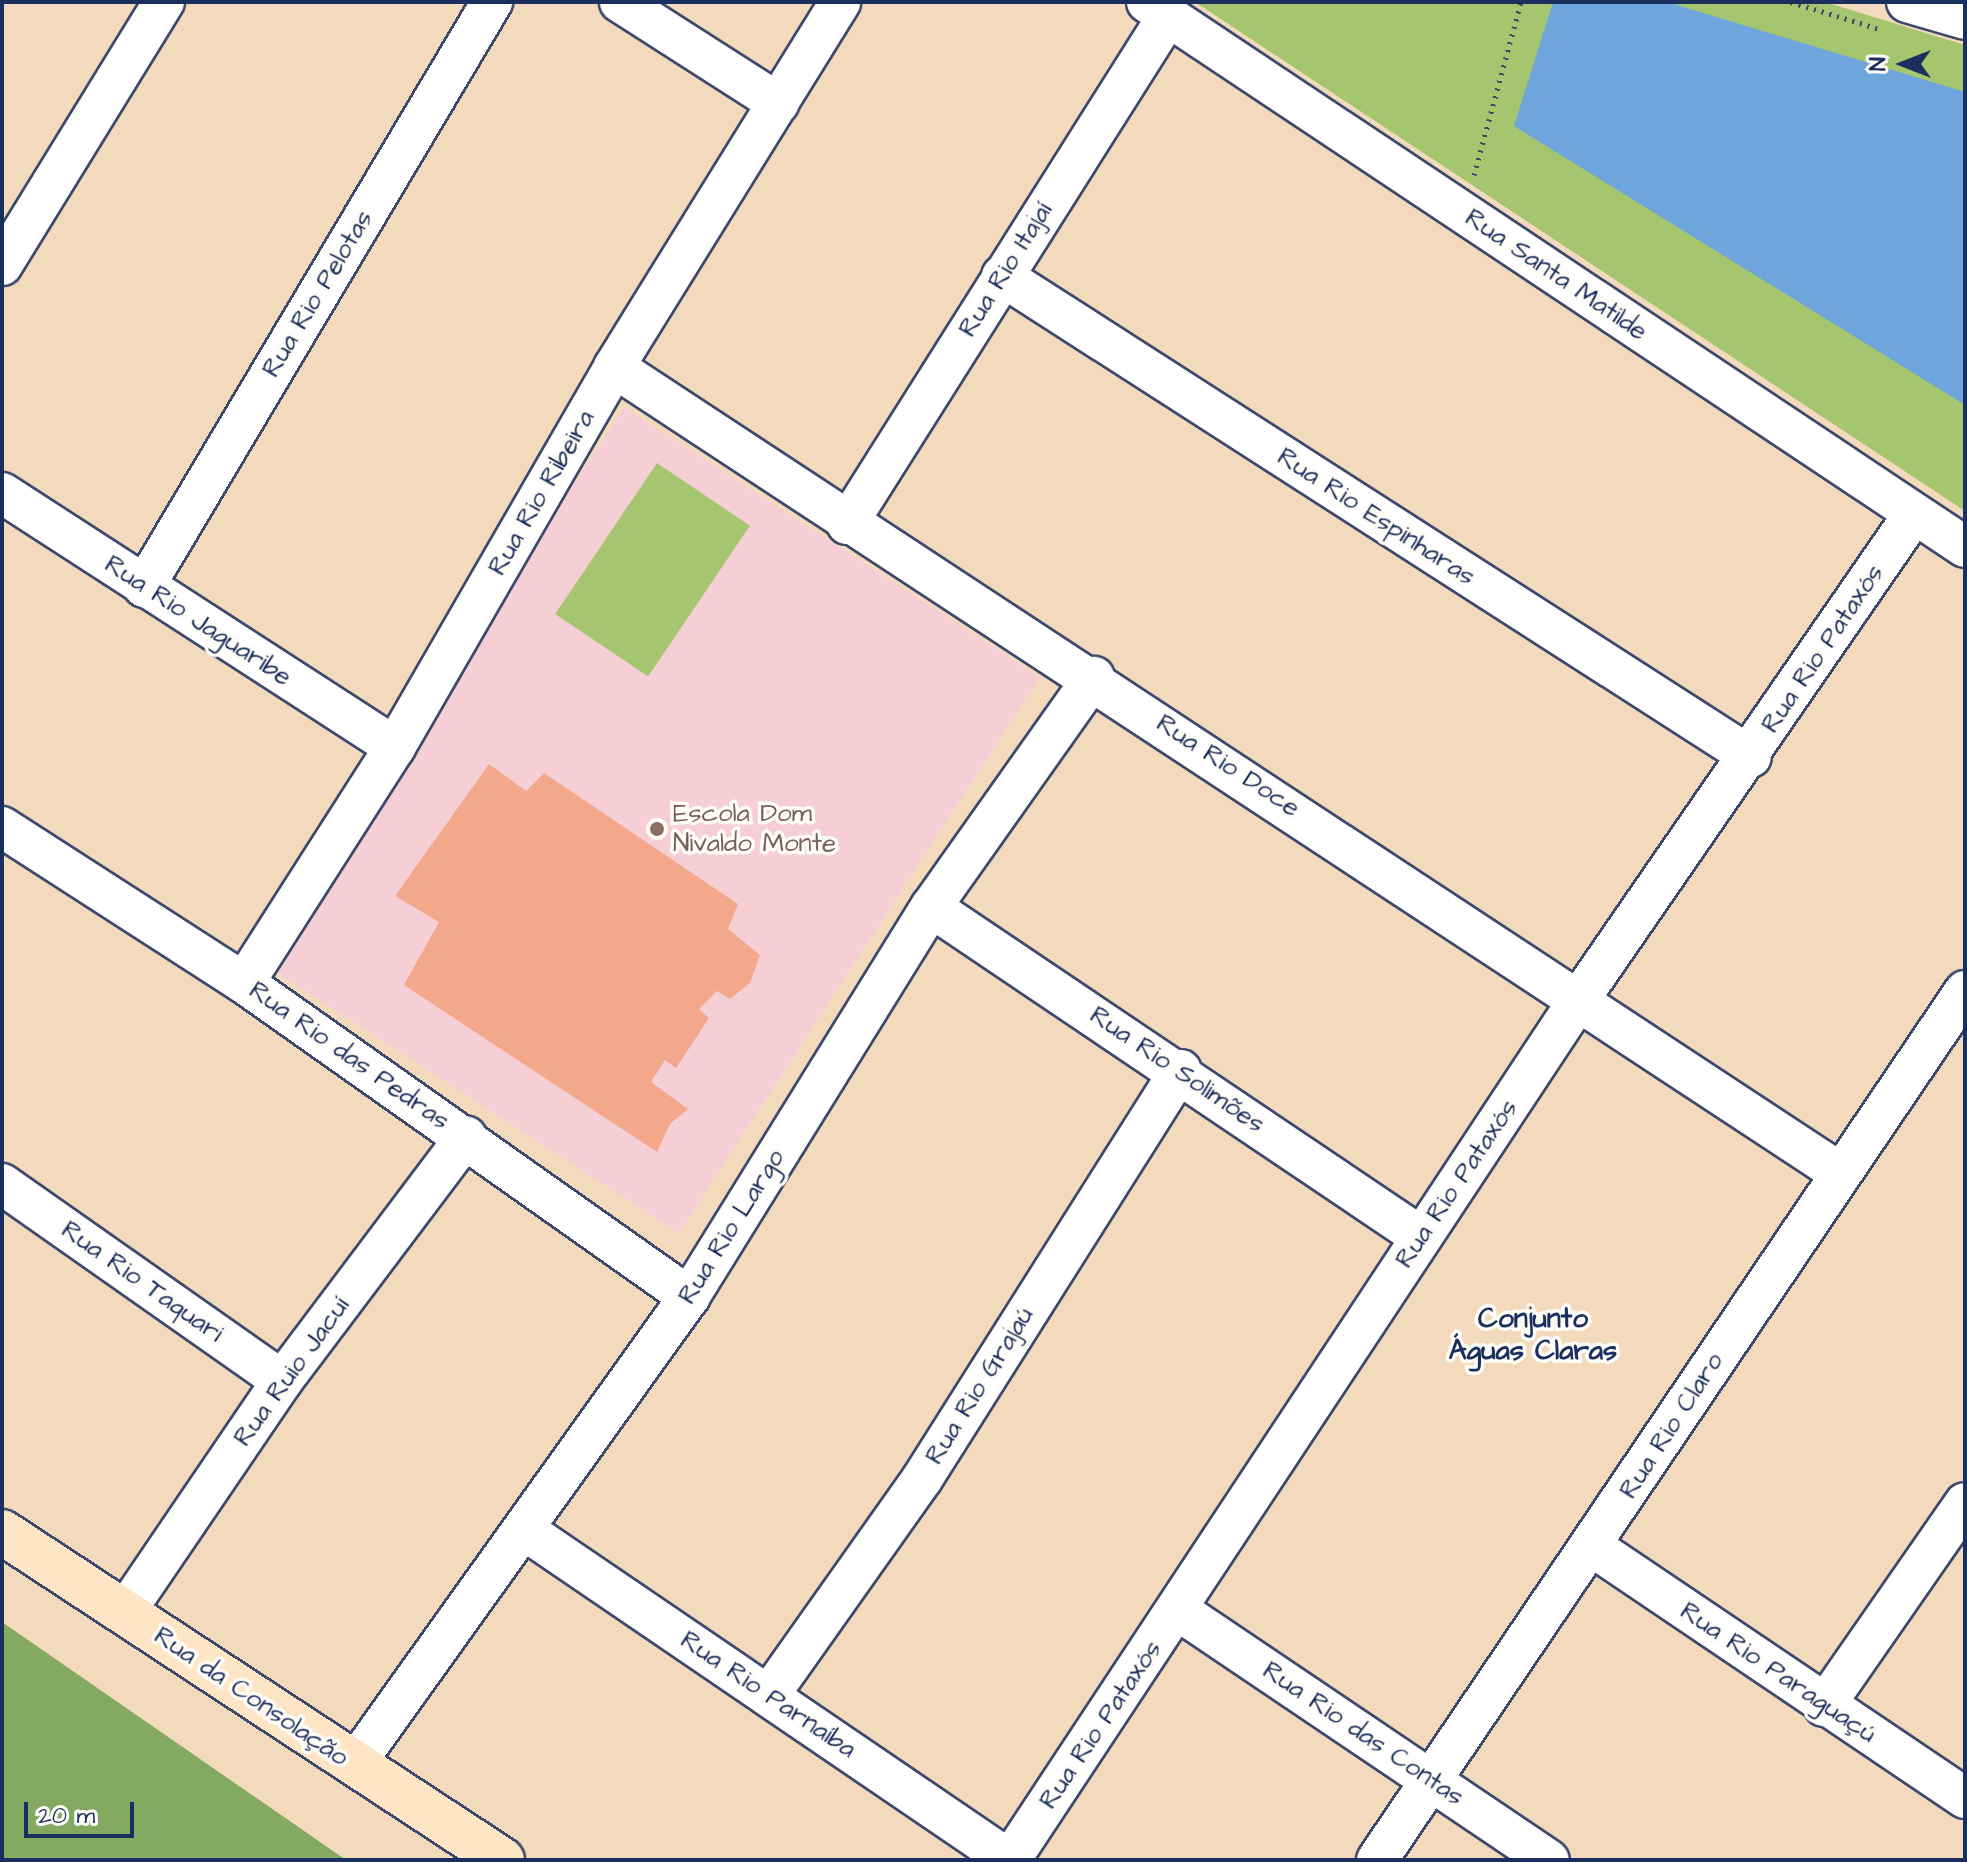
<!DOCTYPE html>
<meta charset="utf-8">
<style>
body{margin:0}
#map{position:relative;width:1967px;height:1862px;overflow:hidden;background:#f4dabd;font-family:"Architects Daughter",sans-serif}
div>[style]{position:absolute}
.built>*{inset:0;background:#f6cfd6;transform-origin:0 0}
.green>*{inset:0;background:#a5c56e;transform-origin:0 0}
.forest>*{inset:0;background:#84aa61}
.water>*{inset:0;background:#6da5dc}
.building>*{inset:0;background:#f4a88b}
.path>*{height:5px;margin-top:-2.5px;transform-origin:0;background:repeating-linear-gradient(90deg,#3c496c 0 2px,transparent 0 8px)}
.roads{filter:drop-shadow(2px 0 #3c496c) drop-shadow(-2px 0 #3c496c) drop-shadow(0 2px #3c496c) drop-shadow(0 -2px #3c496c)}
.street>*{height:40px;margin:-20px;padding:0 20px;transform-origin:20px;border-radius:20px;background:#fff}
.secondary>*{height:44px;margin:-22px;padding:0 22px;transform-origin:22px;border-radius:22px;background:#fde5c5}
.dots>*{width:22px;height:22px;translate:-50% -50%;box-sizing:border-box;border:4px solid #fdfcf7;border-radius:50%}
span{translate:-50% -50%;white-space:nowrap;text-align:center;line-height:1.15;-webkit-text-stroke:7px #fdfcf7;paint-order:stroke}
.street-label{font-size:26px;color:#1b2f5e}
.education-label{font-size:26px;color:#785e54}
.left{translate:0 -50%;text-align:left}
.neighbourhood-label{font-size:28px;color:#1b2f5e;font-weight:700}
.frame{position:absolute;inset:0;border:4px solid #1b2f5e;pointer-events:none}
.north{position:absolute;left:1863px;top:24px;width:80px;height:80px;-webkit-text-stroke:6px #fdfcf7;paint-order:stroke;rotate:270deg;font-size:22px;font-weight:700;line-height:32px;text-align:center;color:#1b2f5e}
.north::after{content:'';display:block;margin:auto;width:28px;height:36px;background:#1b2f5e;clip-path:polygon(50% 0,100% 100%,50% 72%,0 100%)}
.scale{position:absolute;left:24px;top:1802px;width:110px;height:36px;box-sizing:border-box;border:4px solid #1b2f5e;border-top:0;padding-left:10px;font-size:24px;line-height:28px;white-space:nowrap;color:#1b2f5e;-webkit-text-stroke:6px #fdfcf7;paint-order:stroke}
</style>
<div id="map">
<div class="built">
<i style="left:624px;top:407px;width:496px;height:663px;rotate:33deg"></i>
</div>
<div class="green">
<i style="clip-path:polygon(1195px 2px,1825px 2px,1965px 45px,1965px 511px)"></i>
<i style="left:657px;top:463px;width:112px;height:182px;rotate:34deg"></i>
</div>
<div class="forest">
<i style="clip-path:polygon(2px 1622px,346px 1860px,2px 1860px)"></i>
</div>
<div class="water">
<i style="clip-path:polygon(1553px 2px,1667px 2px,1965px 92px,1965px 405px,1514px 126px)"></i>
</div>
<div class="building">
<i style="clip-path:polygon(489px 764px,526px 791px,544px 773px,738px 904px,728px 929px,760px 955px,750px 983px,730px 999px,717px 991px,699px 1009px,709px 1018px,676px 1068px,665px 1060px,651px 1082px,688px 1109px,670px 1124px,657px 1152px,404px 985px,439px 922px,395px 896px)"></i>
</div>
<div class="path">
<i style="left:1791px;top:2px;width:93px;rotate:16.9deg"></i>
<i style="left:1474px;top:175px;width:179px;rotate:-74.8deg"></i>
</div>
<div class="roads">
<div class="street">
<i style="left:620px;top:2px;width:188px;rotate:32.6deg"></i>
<i style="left:1147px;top:2px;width:983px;rotate:33.67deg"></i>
<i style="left:1907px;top:2px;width:60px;rotate:16.3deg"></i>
<i style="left:2px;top:265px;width:309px;rotate:-58.4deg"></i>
<i style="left:1002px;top:276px;width:890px;rotate:32.71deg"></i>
<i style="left:614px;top:367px;width:1464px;rotate:33.32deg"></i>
<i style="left:2px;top:493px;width:468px;rotate:32.9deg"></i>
<i style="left:847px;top:524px;width:601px;rotate:-57.71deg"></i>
<i style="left:144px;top:587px;width:681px;rotate:-59.25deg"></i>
<i style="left:2px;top:827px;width:288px;rotate:32.8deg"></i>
<i style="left:244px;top:983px;width:545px;rotate:35.21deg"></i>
<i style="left:931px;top:907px;width:591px;rotate:33.96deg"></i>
<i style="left:244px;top:983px;width:280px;rotate:-57.4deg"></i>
<i style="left:395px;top:747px;width:439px;rotate:-60deg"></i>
<i style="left:614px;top:367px;width:429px;rotate:-58.2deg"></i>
<i style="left:2px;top:1184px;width:342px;rotate:35.1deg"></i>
<i style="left:526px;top:1531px;width:584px;rotate:34.26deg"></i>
<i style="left:1593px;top:1547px;width:449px;rotate:34deg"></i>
<i style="left:1178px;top:1610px;width:447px;rotate:34deg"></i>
<i style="left:125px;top:1612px;width:279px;rotate:-55.8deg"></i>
<i style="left:282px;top:1381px;width:306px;rotate:-53deg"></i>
<i style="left:769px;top:1695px;width:265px;rotate:-54.7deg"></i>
<i style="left:922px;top:1479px;width:484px;rotate:-57.7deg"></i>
<i style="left:1824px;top:1706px;width:247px;rotate:-55.2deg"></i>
<i style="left:354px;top:1765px;width:576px;rotate:-54.4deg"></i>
<i style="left:689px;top:1297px;width:459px;rotate:-58.2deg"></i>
<i style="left:931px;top:907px;width:282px;rotate:-54.7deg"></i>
<i style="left:1010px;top:1860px;width:1033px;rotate:-56.53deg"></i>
<i style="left:1580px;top:998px;width:588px;rotate:-55.39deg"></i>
<i style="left:1377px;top:1860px;width:1049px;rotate:-55.92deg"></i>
</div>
<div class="secondary">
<i style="left:2px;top:1532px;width:598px;rotate:33.26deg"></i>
</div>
</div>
<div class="dots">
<i style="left:657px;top:829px;background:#8d6e63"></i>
</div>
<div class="street-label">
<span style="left:1006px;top:270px;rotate:-58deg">Rua Rio Itajaí</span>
<span style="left:1556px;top:275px;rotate:34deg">Rua Santa Matilde</span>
<span style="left:318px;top:294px;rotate:-59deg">Rua Rio Pelotas</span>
<span style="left:542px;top:493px;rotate:-60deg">Rua Rio Ribeira</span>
<span style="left:1376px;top:517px;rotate:33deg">Rua Rio Espinharas</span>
<span style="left:198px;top:621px;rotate:33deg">Rua Rio Jaguaribe</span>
<span style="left:1823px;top:649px;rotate:-56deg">Rua Rio Pataxós</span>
<span style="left:1228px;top:766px;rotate:33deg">Rua Rio Doce</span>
<span style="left:349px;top:1056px;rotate:35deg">Rua Rio das Pedras</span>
<span style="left:1177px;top:1070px;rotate:34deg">Rua Rio Solimões</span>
<span style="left:1457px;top:1184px;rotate:-56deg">Rua Rio Pataxós</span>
<span style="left:732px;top:1227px;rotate:-58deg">Rua Rio Largo</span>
<span style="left:142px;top:1282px;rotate:35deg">Rua Rio Taquari</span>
<span style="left:292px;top:1372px;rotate:-54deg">Rua Ruio Jacuí</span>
<span style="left:980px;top:1386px;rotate:-58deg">Rua Rio Grajaú</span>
<span style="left:1672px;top:1426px;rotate:-57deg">Rua Rio Claro</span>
<span style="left:1778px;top:1673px;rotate:34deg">Rua Rio Paraguaçú</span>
<span style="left:768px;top:1695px;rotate:34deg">Rua Rio Parnaíba</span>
<span style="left:251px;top:1697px;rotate:34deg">Rua da Consolação</span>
<span style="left:1101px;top:1725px;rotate:-56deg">Rua Rio Pataxós</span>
<span style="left:1363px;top:1734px;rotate:34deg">Rua Rio das Contas</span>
</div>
<div class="education-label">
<span class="left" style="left:673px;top:829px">Escola Dom<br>Nivaldo Monte</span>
</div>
<div class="neighbourhood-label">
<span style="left:1533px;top:1335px">Conjunto<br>Águas Claras</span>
</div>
<div class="frame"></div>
<div class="north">N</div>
<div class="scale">20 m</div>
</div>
